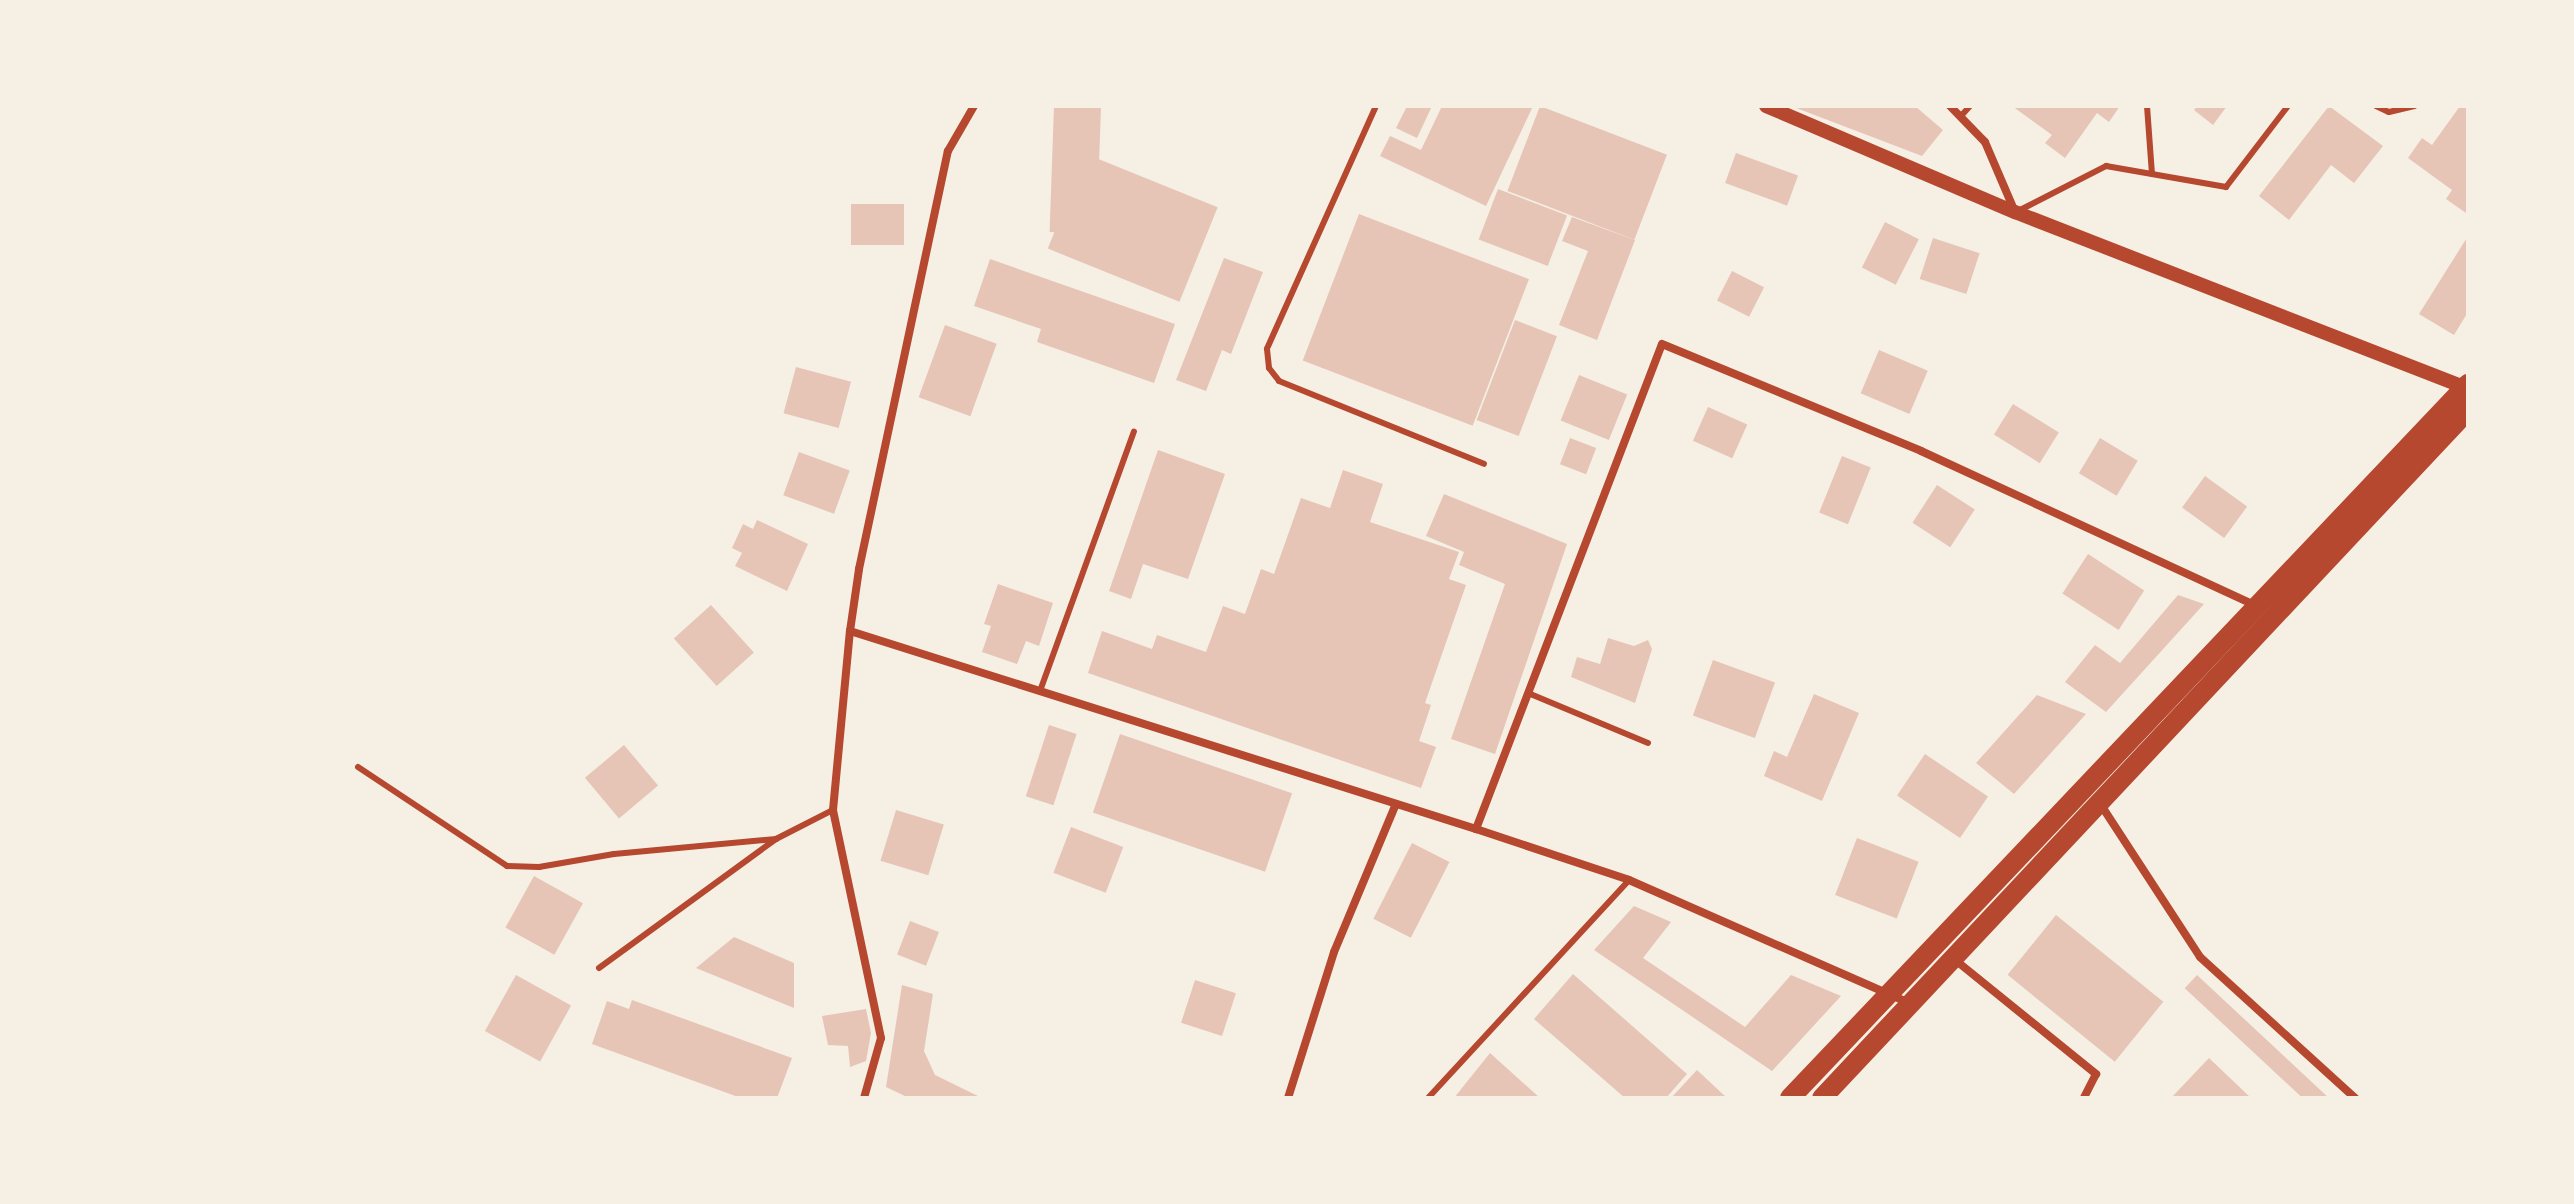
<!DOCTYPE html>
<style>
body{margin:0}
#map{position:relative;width:2574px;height:1204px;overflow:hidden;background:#f6efe4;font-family:"Nunito Sans",sans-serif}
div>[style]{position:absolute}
.building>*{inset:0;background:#e6c5b7;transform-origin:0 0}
.service>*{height:6px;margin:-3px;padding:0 3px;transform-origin:3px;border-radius:3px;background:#b5482f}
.minor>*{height:8px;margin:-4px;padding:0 4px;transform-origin:4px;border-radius:4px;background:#b5482f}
.tertiary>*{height:14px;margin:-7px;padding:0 7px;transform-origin:7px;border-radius:7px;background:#b5482f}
.primary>*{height:20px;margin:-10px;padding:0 10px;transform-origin:10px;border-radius:10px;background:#b5482f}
span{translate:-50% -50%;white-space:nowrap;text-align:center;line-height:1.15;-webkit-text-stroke:6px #f6efe4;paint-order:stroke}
.frame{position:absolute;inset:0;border:108px solid #f6efe4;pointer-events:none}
</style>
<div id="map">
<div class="building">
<i style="left:1054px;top:106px;width:47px;height:126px;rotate:2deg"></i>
<i style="clip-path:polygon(1407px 106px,1432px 106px,1417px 138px,1396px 128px)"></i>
<i style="clip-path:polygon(1442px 106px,1533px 106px,1486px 206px,1380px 156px,1390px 136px,1421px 150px)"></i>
<i style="left:1540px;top:106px;width:136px;height:91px;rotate:21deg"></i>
<i style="clip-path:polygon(1791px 106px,1915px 106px,1943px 130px,1922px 156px)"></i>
<i style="clip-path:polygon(2012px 106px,2120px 106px,2109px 122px,2097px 113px,2065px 158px,2045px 143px,2052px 135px)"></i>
<i style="clip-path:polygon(2197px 106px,2227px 106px,2213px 125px,2194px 110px)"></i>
<i style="clip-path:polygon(2329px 106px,2383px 146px,2354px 183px,2331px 165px,2289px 220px,2259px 196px)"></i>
<i style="clip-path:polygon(2460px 106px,2468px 106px,2466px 213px,2446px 199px,2452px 190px,2408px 158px,2422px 138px,2432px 145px)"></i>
<i style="left:1736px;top:153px;width:66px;height:32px;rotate:20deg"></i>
<i style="left:1086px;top:154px;width:142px;height:102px;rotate:22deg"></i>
<i style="left:1498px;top:189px;width:74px;height:54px;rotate:21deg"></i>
<i style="left:851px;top:204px;width:53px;height:41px"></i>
<i style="left:1359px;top:214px;width:182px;height:157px;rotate:21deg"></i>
<i style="clip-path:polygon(1572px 217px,1635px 240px,1597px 340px,1559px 325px,1588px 251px,1562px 241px)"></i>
<i style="left:1885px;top:222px;width:38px;height:51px;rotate:27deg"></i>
<i style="clip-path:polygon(2468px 236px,2468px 312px,2454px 335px,2419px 314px)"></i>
<i style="left:1933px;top:238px;width:49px;height:43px;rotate:18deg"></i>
<i style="clip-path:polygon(1224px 258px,1263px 272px,1231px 354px,1222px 350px,1206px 391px,1176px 380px)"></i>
<i style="clip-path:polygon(990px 259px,1175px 324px,1154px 383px,1037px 342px,1041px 329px,974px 306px)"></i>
<i style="left:1732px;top:271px;width:36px;height:33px;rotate:27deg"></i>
<i style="left:1515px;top:320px;width:45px;height:107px;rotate:21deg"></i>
<i style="left:945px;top:325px;width:55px;height:77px;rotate:20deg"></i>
<i style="left:1879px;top:350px;width:53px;height:47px;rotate:23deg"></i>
<i style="left:796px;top:367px;width:57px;height:48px;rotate:15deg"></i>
<i style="left:1579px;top:375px;width:52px;height:49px;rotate:22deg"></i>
<i style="left:2013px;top:404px;width:54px;height:36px;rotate:32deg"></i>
<i style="left:1708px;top:407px;width:43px;height:37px;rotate:24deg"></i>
<i style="left:1570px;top:438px;width:28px;height:28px;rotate:21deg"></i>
<i style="left:2100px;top:438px;width:44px;height:41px;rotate:31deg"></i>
<i style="clip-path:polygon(1158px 450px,1225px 474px,1188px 579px,1143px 564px,1131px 599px,1109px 591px)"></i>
<i style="left:799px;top:452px;width:54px;height:46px;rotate:20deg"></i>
<i style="left:1842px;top:456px;width:31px;height:61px;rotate:22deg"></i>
<i style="clip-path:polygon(1343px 470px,1383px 484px,1370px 522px,1459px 552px,1449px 579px,1466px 585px,1425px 703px,1431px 705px,1419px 741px,1436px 747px,1421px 788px,1088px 673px,1102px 631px,1152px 649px,1157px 635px,1206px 652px,1223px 606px,1245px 614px,1261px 569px,1274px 574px,1301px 498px,1330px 508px)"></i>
<i style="left:2205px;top:476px;width:52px;height:39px;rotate:36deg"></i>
<i style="left:1937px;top:485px;width:45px;height:45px;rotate:33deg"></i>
<i style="clip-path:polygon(1444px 494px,1567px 544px,1495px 754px,1451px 739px,1505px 584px,1459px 565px,1464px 552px,1426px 536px)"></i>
<i style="clip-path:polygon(757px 520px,808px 544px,787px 591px,735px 566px,742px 553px,732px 548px,743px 524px,753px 529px)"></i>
<i style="left:2088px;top:554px;width:67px;height:47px;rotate:33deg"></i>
<i style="clip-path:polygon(998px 584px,1053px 603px,1039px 646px,1026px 641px,1017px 664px,982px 652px,991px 626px,984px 624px)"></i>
<i style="clip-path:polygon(2178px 595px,2204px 604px,2106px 712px,2065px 682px,2095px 645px,2120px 663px)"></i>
<i style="left:711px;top:605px;width:64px;height:50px;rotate:48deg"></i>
<i style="clip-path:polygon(1608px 638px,1634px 646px,1648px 640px,1652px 649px,1635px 703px,1571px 677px,1577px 657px,1600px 664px)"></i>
<i style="left:1713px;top:660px;width:66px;height:59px;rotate:20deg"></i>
<i style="clip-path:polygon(1814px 694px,1859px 713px,1822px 801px,1764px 776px,1774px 751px,1787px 757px)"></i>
<i style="clip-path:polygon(2037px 695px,2086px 714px,2014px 794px,1976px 763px)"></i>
<i style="left:1049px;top:725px;width:29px;height:75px;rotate:18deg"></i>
<i style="left:1120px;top:734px;width:182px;height:83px;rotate:19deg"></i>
<i style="left:624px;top:745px;width:53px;height:51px;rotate:50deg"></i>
<i style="left:1925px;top:754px;width:76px;height:50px;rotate:34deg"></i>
<i style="left:896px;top:810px;width:50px;height:53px;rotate:17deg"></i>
<i style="left:1071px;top:827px;width:56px;height:49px;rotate:21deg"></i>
<i style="left:1857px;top:838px;width:66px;height:61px;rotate:21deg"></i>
<i style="left:1412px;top:843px;width:42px;height:85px;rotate:27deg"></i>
<i style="left:534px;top:876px;width:56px;height:59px;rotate:29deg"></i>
<i style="clip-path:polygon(1634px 906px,1671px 922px,1643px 958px,1745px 1027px,1791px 975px,1841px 996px,1772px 1071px,1594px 950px)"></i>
<i style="left:2056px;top:915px;width:138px;height:77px;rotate:39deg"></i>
<i style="left:910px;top:921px;width:31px;height:36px;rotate:21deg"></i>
<i style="clip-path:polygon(734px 937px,794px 963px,794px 1008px,696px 968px)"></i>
<i style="clip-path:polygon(1573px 974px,1687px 1074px,1666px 1098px,1625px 1098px,1534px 1019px)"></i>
<i style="left:516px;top:975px;width:63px;height:64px;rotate:29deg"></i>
<i style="left:2197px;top:975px;width:180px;height:18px;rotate:43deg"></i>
<i style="left:1195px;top:980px;width:43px;height:45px;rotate:18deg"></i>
<i style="clip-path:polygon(902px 985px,933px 994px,924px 1051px,935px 1075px,982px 1098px,909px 1098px,886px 1087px)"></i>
<i style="clip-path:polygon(632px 1000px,792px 1058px,777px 1098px,741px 1098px,592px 1044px,607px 1001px,629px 1009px)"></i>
<i style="clip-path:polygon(866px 1009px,871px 1033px,866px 1061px,850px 1067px,848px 1046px,828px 1045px,822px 1016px)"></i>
<i style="clip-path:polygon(1490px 1053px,1540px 1098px,1454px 1098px)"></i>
<i style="clip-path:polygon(2209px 1058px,2251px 1098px,2171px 1098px)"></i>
<i style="clip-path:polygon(1697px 1070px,1727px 1098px,1671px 1098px)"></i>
</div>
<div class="service">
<i style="left:1376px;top:106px;width:266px;rotate:114.2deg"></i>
<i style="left:1267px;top:349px;width:19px;rotate:84deg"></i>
<i style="left:1269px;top:368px;width:16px;rotate:52deg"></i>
<i style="left:1279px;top:381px;width:221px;rotate:22deg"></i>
<i style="left:2147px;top:106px;width:68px;rotate:85.8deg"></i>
<i style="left:2376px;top:106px;width:14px;rotate:25deg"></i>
<i style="left:2389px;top:112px;width:26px;rotate:-13deg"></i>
<i style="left:1961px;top:116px;width:13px;rotate:-48deg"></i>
<i style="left:2020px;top:210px;width:97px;rotate:-27.1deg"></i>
<i style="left:2106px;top:166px;width:122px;rotate:9.9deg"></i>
<i style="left:2226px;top:187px;width:102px;rotate:-52.6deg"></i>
<i style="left:1040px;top:691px;width:276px;rotate:-70.1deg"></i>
<i style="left:1528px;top:693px;width:130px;rotate:22.6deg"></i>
<i style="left:358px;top:767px;width:179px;rotate:33.6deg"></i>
<i style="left:507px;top:866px;width:32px;rotate:2deg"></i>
<i style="left:539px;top:867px;width:76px;rotate:-9.8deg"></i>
<i style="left:614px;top:854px;width:163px;rotate:-5.3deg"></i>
<i style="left:599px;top:968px;width:219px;rotate:-36.1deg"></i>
<i style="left:776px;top:839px;width:64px;rotate:-27deg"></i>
<i style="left:1428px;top:1098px;width:297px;rotate:-47.3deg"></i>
</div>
<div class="minor">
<i style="left:1950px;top:106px;width:50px;rotate:45.8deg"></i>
<i style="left:1985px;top:142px;width:76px;rotate:66.8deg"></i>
<i style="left:850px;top:631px;width:657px;rotate:17.55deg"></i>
<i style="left:1476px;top:829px;width:519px;rotate:-69.02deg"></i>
<i style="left:1662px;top:344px;width:280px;rotate:22.4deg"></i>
<i style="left:1921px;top:451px;width:370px;rotate:24.8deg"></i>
<i style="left:2101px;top:805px;width:181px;rotate:56.9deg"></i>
<i style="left:2200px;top:957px;width:210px;rotate:42.3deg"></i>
<i style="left:1476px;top:829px;width:161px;rotate:18.4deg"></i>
<i style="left:1629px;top:880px;width:306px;rotate:23.7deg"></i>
<i style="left:1954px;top:959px;width:183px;rotate:39deg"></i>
<i style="left:2096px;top:1074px;width:27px;rotate:117deg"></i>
<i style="left:864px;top:1098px;width:62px;rotate:-74.2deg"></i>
<i style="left:881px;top:1038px;width:233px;rotate:-101.9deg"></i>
<i style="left:833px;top:810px;width:180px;rotate:-84.6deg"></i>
<i style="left:850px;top:631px;width:63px;rotate:-81.7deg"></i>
<i style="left:859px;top:569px;width:427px;rotate:-78deg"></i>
<i style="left:948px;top:151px;width:52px;rotate:-60deg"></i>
<i style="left:1288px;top:1098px;width:153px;rotate:-72.5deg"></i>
<i style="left:1334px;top:952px;width:160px;rotate:-67.3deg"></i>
</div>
<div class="tertiary">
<i style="left:1766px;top:106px;width:271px;rotate:23.1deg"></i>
<i style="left:2015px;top:212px;width:486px;rotate:21.3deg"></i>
</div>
<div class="primary">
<i style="left:1790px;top:1098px;width:985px;rotate:-46.48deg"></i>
<i style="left:1822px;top:1098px;width:944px;rotate:-46.8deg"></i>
</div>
<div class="frame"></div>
</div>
